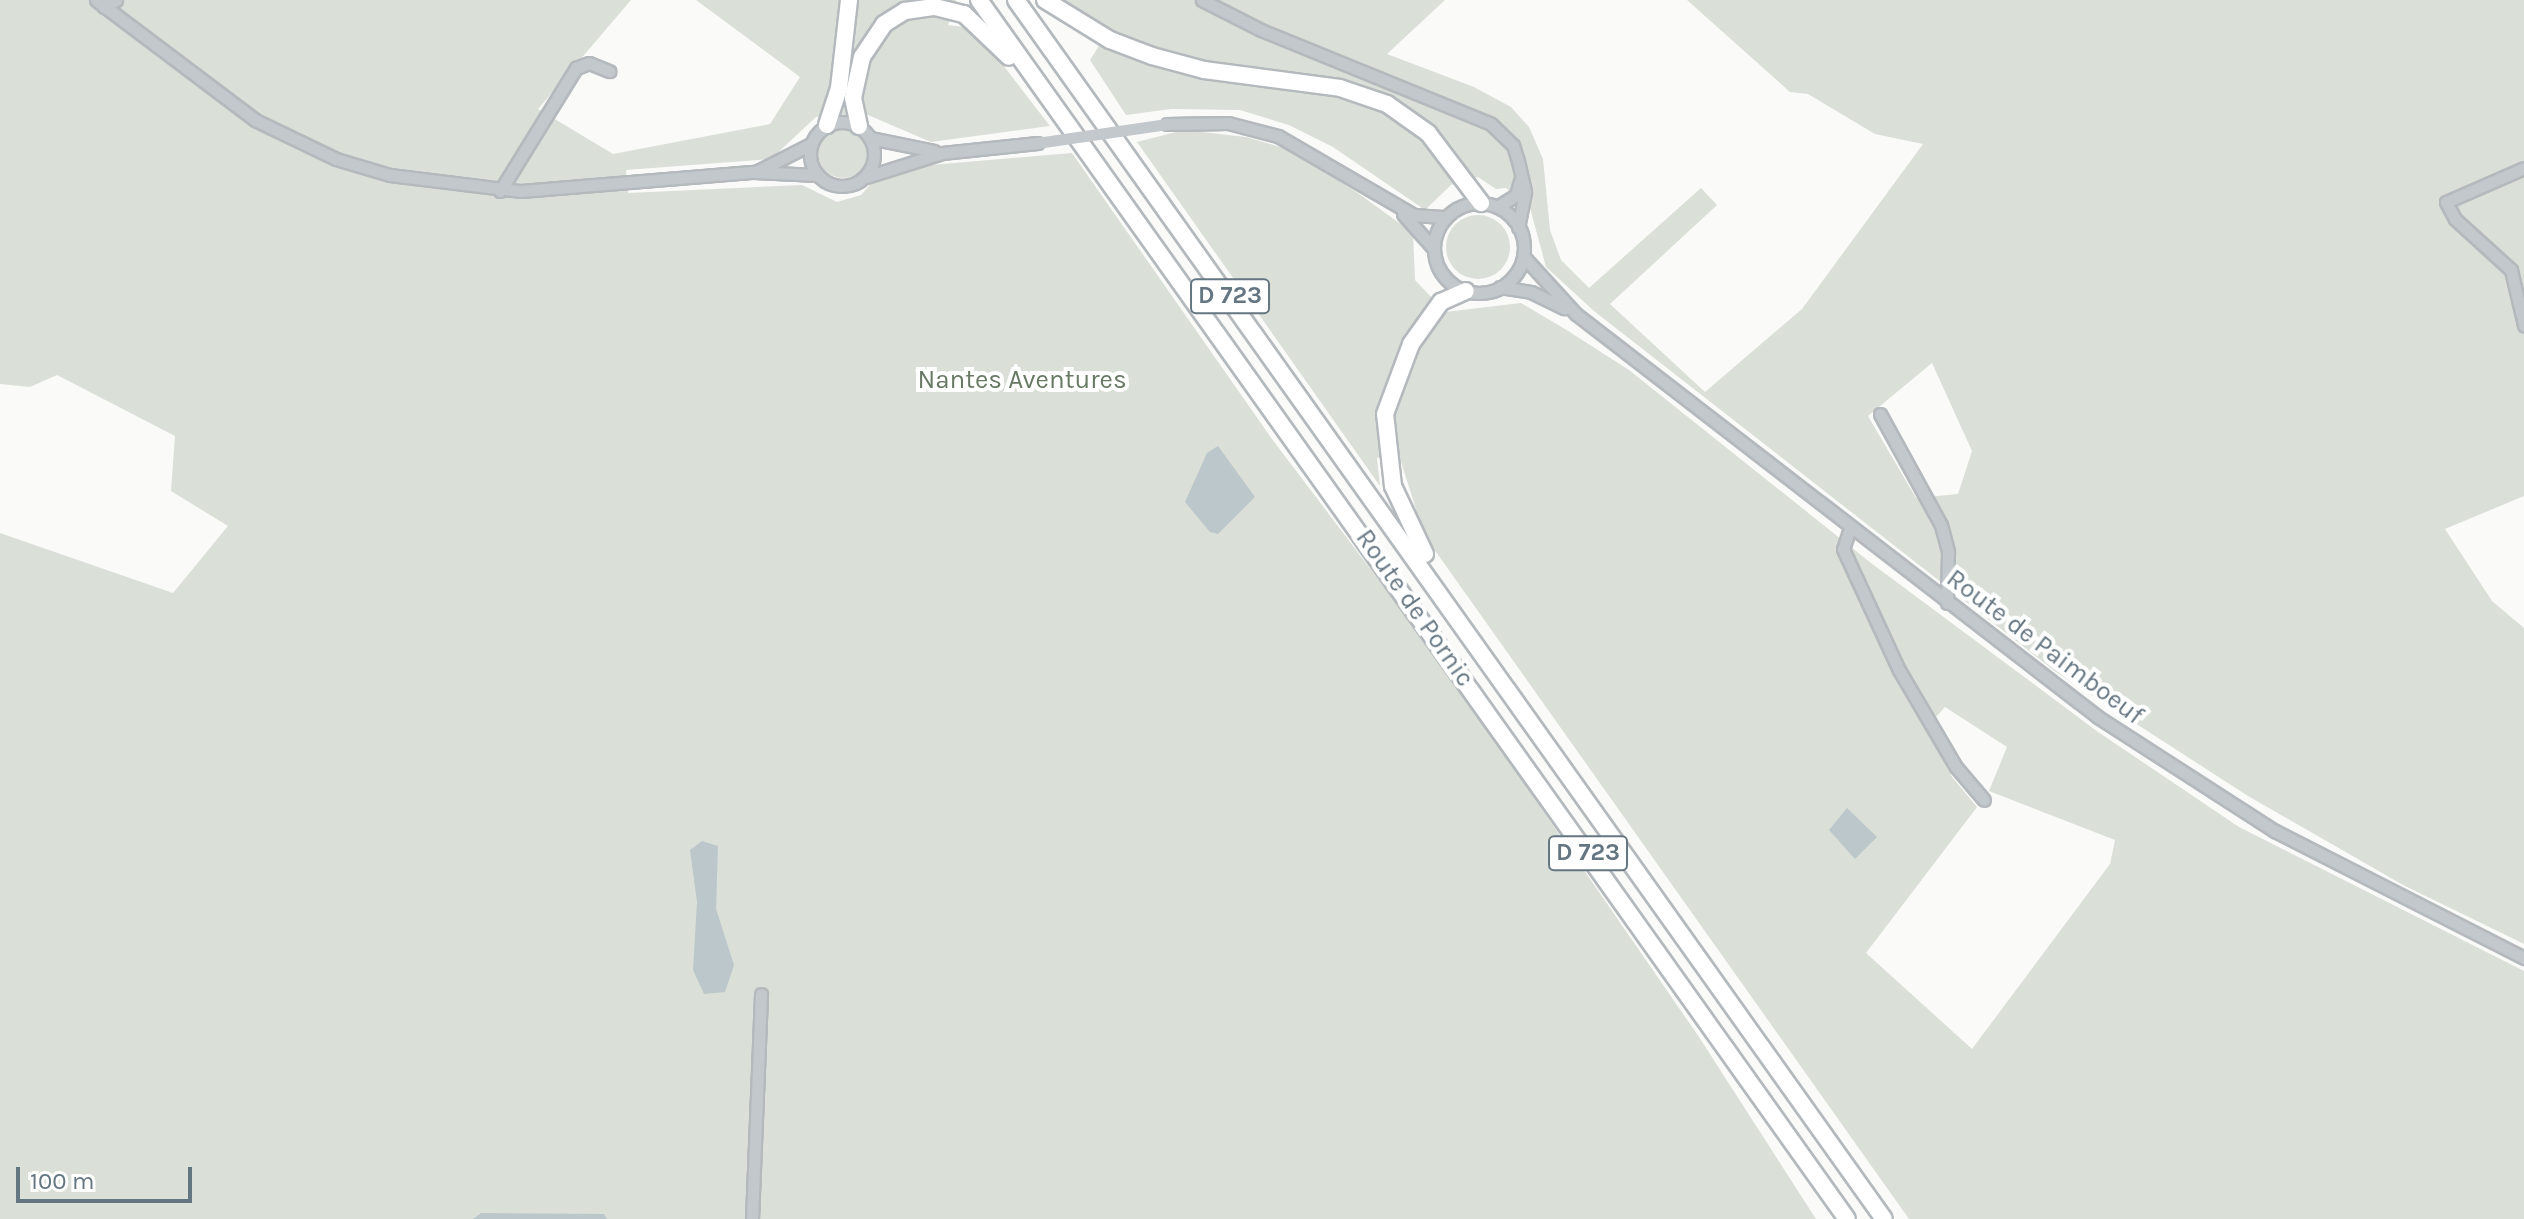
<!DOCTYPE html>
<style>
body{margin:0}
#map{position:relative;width:2524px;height:1219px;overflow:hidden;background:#fafaf8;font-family:Karla,sans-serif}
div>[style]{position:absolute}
.green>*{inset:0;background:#dadfd7}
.round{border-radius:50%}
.water>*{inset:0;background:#bbc7cb}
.roads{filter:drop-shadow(2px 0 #b4b9bd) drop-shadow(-2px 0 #b4b9bd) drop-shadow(0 2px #b4b9bd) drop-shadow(0 -2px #b4b9bd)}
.minor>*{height:11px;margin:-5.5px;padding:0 5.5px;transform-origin:5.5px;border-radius:5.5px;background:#c3c8cc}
.minor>.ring{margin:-5.5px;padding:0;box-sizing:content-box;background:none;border:11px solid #c3c8cc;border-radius:50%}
.highway>*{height:16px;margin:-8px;padding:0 8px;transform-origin:8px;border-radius:8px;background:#fff}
.minor-bridge>*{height:11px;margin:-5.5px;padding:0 5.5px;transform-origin:5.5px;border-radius:5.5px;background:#c3c8cc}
span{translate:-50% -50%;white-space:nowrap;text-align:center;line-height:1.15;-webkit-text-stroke:8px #fff;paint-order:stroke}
.shield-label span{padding:2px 6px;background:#fff;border:2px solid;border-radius:6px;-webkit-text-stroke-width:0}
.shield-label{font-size:24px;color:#657683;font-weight:700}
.park-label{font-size:26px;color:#687a64}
.street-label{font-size:26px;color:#657683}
.scale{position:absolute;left:16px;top:1167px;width:176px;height:36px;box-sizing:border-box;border:4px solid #657683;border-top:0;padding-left:10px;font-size:24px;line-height:28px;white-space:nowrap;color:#657683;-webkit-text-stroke:6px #fff;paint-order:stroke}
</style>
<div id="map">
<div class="green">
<i style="clip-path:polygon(0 0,631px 0,538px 109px,613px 154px,770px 124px,800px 77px,696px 0,956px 0,948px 25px,965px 27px,986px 43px,1050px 126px,931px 142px,868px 115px,816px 117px,771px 159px,626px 170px,628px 193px,802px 185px,837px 202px,861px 195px,884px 169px,1072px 153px,1272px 439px,1437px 657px,1699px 1037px,1816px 1219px,0 1219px,0 533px,173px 593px,228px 526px,171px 491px,175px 436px,57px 375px,30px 387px,0 384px)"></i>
<i style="clip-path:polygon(evenodd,1057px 0,1445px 0,1387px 54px,1474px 87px,1511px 107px,1529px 127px,1543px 159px,1550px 230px,1561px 260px,1589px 288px,1701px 188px,1717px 205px,1610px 304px,1705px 392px,1802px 309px,1923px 144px,1875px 134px,1808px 94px,1790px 92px,1687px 0,2524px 0,2524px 496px,2445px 529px,2492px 601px,2524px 628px,2524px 944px,2403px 885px,2248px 796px,2056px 672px,1594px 311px,1546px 267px,1530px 208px,1506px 188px,1496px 189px,1478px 177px,1451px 185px,1425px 210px,1333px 147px,1289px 125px,1240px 110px,1171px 109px,1126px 115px,1090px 60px,1109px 30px,1057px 0,1932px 363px,1972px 451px,1958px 494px,1916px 498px,1868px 416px,1932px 363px)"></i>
<i class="round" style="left:818px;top:128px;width:50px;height:50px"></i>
<i style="clip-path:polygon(evenodd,1184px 130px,1246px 137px,1287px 149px,1355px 191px,1413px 233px,1415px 280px,1445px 312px,1521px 303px,1565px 329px,1629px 370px,1871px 563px,2098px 732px,2239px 827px,2524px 971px,2524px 1219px,1909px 1219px,1424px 535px,1398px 452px,1377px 458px,1380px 486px,1137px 142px,1184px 130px,1945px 707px,2007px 747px,1989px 791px,2115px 840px,2110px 864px,1972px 1049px,1866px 953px,1977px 807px,1952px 777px,1926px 728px,1945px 707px)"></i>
<i class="round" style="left:1446px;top:215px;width:64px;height:64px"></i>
</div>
<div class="water">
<i style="clip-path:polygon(1218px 446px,1255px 497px,1218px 534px,1210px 532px,1185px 502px,1207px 453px)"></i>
<i style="clip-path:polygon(1847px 808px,1877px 837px,1855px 859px,1829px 830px)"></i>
<i style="clip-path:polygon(702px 841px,718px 846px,716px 909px,734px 965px,725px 992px,704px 994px,693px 970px,697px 902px,690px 850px)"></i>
<i style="clip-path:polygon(481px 1213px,604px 1214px,607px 1219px,473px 1219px)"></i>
</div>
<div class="roads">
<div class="minor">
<i style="left:96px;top:0;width:199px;rotate:37deg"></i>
<i style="left:255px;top:120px;width:90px;rotate:25.7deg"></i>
<i style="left:336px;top:159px;width:56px;rotate:16.5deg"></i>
<i style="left:390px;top:175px;width:132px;rotate:7deg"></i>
<i style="left:521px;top:191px;width:234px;rotate:-4.7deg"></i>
<i style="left:754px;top:172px;width:63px;rotate:2.7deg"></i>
<i style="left:1202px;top:0;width:66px;rotate:27deg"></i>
<i style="left:1261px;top:30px;width:248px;rotate:22.2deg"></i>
<i style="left:1491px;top:124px;width:30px;rotate:44deg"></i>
<i style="left:1513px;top:145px;width:17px;rotate:73deg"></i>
<i style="left:1518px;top:161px;width:32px;rotate:77deg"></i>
<i style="left:1525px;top:192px;width:36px;rotate:101deg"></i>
<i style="left:104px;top:7px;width:14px;rotate:-30deg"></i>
<i class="ring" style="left:810px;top:122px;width:53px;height:53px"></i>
<i style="left:1167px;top:124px;width:61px;rotate:-0.9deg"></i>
<i style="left:1228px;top:123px;width:52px;rotate:14.6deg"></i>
<i style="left:1278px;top:136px;width:157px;rotate:30.2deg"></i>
<i style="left:1414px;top:215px;width:32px;rotate:4deg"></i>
<i style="left:870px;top:138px;width:65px;rotate:11.5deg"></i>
<i style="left:2524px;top:168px;width:85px;rotate:156.4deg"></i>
<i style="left:2446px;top:202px;width:19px;rotate:62deg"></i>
<i style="left:2455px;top:219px;width:76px;rotate:42.3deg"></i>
<i style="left:2511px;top:270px;width:57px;rotate:76.7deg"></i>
<i style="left:758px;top:171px;width:59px;rotate:-27deg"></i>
<i style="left:866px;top:177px;width:80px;rotate:-17.5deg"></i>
<i style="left:942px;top:153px;width:96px;rotate:-6deg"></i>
<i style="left:500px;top:191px;width:145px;rotate:-58.3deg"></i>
<i style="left:576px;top:68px;width:14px;rotate:-21deg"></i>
<i style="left:589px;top:63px;width:22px;rotate:22deg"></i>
<i class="ring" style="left:1434px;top:203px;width:79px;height:79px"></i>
<i style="left:1497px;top:207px;width:22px;rotate:-32deg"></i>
<i style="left:1516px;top:195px;width:15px;rotate:-74deg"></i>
<i style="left:1403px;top:214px;width:47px;rotate:48.5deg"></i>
<i style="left:1523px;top:256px;width:79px;rotate:47.6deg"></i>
<i style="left:1576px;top:314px;width:659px;rotate:37.67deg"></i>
<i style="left:2098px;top:717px;width:211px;rotate:32.8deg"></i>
<i style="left:2275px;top:831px;width:280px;rotate:27deg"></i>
<i style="left:1500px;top:287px;width:31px;rotate:9deg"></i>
<i style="left:1531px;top:292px;width:37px;rotate:26deg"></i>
<i style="left:1880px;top:414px;width:127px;rotate:61.2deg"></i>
<i style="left:1941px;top:525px;width:28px;rotate:75deg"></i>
<i style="left:1948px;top:552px;width:51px;rotate:91.1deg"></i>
<i style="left:1850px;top:528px;width:22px;rotate:108deg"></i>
<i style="left:1843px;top:549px;width:133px;rotate:65.2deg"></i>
<i style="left:1899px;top:670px;width:113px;rotate:59.6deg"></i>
<i style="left:1956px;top:767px;width:43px;rotate:49.7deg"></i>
<i style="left:752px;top:1219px;width:225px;rotate:-87.7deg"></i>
</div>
<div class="highway">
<i style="left:979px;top:0;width:1496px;rotate:54.55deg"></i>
<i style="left:1016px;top:0;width:1496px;rotate:54.55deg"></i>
<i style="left:1045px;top:0;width:76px;rotate:31.6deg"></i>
<i style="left:1110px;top:40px;width:45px;rotate:20.9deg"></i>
<i style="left:1152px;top:56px;width:54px;rotate:15.1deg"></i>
<i style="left:1204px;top:70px;width:137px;rotate:7.5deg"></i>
<i style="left:1340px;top:88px;width:50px;rotate:18.8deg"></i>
<i style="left:1387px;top:104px;width:50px;rotate:35.3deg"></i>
<i style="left:1428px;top:133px;width:88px;rotate:52.9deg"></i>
<i style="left:827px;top:125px;width:39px;rotate:-72deg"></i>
<i style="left:839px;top:88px;width:89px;rotate:-83.5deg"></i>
<i style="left:859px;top:126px;width:29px;rotate:-102deg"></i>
<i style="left:853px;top:98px;width:42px;rotate:-77.6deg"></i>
<i style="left:862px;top:57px;width:40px;rotate:-56deg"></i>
<i style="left:884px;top:24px;width:25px;rotate:-32deg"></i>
<i style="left:905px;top:11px;width:30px;rotate:-8deg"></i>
<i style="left:935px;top:7px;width:30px;rotate:14deg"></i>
<i style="left:964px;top:14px;width:62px;rotate:43.7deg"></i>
<i style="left:1425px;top:554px;width:75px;rotate:-115.2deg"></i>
<i style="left:1393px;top:486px;width:72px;rotate:-96.3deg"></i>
<i style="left:1385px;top:414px;width:75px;rotate:-69.6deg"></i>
<i style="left:1411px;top:344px;width:52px;rotate:-54.5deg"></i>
<i style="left:1441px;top:302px;width:27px;rotate:-24deg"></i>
</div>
</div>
<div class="minor-bridge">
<i style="left:1037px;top:143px;width:131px;rotate:-8.3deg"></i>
</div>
<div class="shield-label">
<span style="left:1230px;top:296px">D 723</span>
<span style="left:1588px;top:853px">D 723</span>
</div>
<div class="park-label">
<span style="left:1022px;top:380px">Nantes Aventures</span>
</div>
<div class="street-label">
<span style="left:1415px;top:608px;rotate:55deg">Route de Pornic</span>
<span style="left:2045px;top:647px;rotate:37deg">Route de Paimboeuf</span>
</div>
<div class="scale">100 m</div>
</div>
